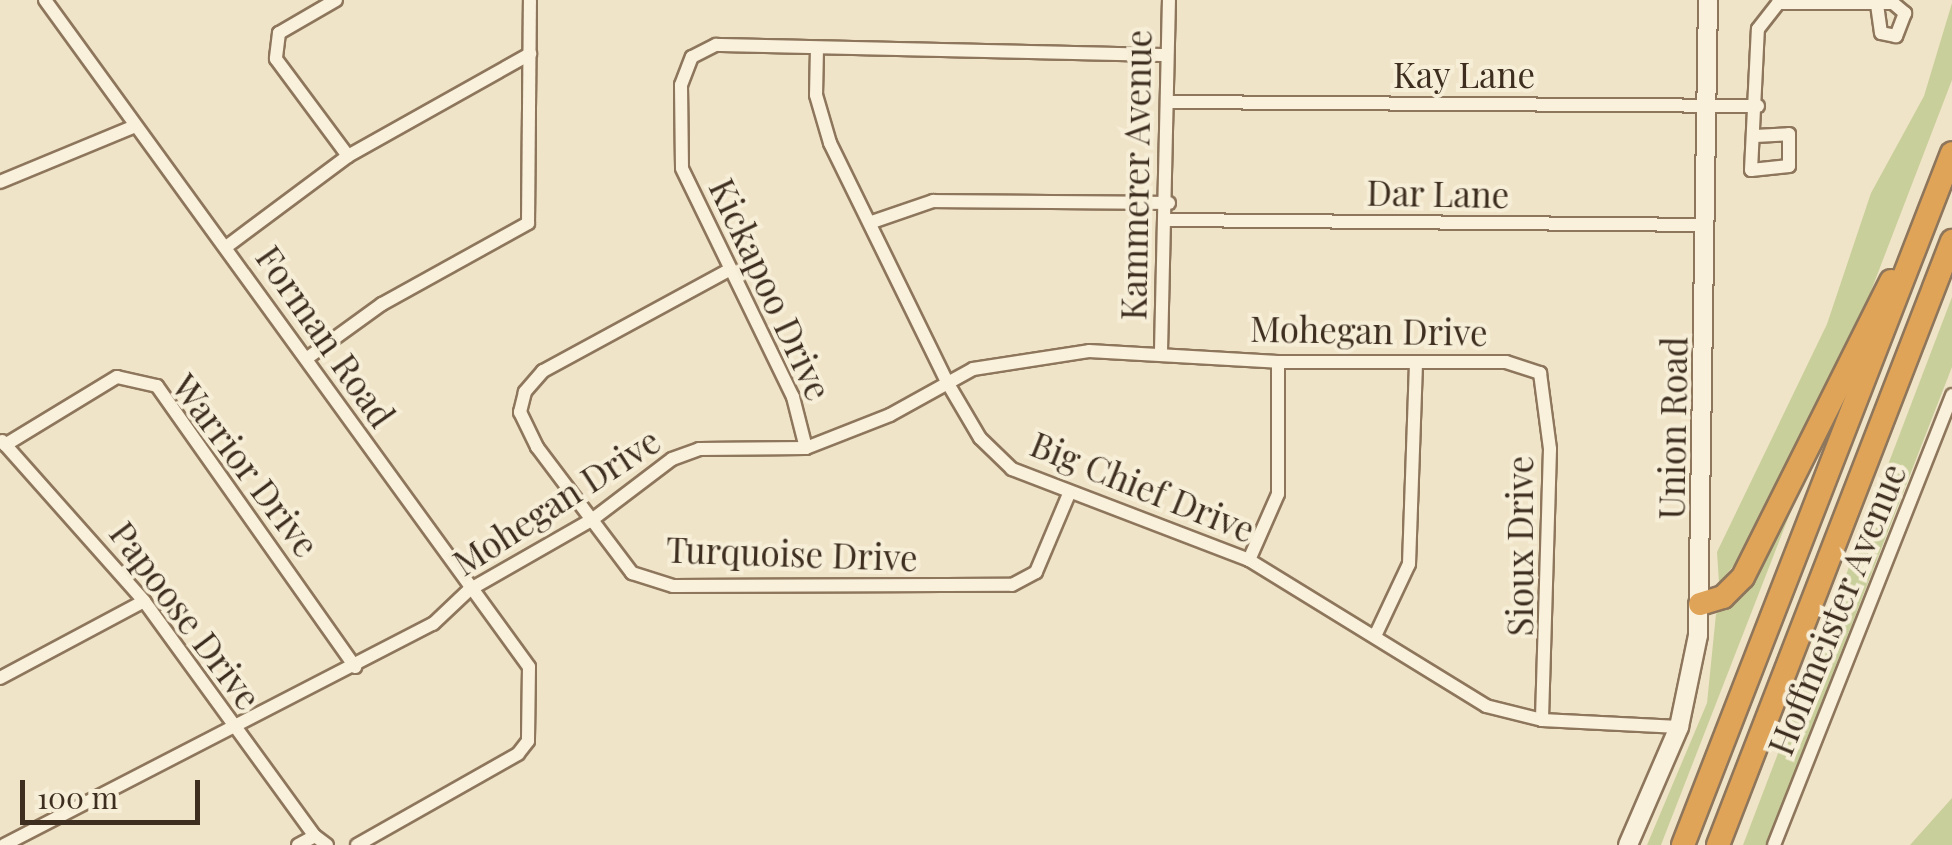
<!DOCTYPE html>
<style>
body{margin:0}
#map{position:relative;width:1952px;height:845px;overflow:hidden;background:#f0e4c8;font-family:"Playfair Display",serif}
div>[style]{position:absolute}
.green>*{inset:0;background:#c9cf9b}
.roads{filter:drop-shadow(2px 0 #8d765c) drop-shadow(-2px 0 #8d765c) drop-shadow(0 2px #8d765c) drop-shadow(0 -2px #8d765c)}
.street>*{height:12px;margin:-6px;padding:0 6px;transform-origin:6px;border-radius:6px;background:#faf1dc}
.secondary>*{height:18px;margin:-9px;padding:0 9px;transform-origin:9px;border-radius:9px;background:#faf1dc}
.highway>*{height:22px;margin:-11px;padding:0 11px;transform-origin:11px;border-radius:11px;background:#e0a458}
span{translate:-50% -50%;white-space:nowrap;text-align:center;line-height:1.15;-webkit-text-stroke:8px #f7eed8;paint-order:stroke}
.street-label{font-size:35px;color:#3d2e20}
.scale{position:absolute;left:20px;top:780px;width:180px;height:45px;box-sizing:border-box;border:5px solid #3d2e20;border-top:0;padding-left:12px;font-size:30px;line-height:35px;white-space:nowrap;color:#3d2e20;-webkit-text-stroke:8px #f7eed8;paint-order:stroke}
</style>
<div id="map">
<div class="green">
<i style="clip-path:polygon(1952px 3px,1952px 80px,1866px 304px,1740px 558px,1719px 583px,1717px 552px,1827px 324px,1871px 193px,1924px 96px)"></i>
<i style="clip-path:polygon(1952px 297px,1952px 367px,1766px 845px,1743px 845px)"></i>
<i style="clip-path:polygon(1815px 449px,1661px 845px,1647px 845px,1707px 703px,1716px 614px,1733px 603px)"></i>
<i style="clip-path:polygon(1952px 798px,1952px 845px,1910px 845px)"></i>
</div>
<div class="roads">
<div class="street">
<i style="left:45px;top:0;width:824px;rotate:54.03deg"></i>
<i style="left:529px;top:667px;width:74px;rotate:90.8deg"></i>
<i style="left:528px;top:741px;width:16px;rotate:128deg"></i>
<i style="left:518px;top:754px;width:185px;rotate:150.5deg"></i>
<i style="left:336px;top:0;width:66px;rotate:149.9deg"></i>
<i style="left:279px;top:33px;width:26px;rotate:97deg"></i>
<i style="left:276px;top:59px;width:121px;rotate:53.4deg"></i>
<i style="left:817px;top:48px;width:47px;rotate:91.2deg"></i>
<i style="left:816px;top:95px;width:50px;rotate:73.7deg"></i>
<i style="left:830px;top:143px;width:266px;rotate:63.9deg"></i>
<i style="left:947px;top:382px;width:65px;rotate:59.5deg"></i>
<i style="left:980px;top:438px;width:45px;rotate:44.1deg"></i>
<i style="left:1012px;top:469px;width:254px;rotate:21deg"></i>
<i style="left:1249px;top:560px;width:278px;rotate:31.6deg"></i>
<i style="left:1486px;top:706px;width:58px;rotate:14deg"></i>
<i style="left:1542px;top:720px;width:137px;rotate:2.9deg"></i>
<i style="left:1168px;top:102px;width:590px;rotate:0.39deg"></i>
<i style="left:1755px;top:136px;width:34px;rotate:-3deg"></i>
<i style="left:1789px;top:134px;width:32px;rotate:90deg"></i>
<i style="left:1789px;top:166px;width:38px;rotate:174deg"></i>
<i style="left:1751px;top:170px;width:141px;rotate:-87.2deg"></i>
<i style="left:1758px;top:29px;width:33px;rotate:-52deg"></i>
<i style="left:1778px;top:3px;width:115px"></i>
<i style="left:1893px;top:3px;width:16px;rotate:40deg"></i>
<i style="left:1905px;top:13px;width:25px;rotate:111deg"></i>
<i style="left:1896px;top:36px;width:15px;rotate:-169deg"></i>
<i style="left:1881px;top:33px;width:30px;rotate:-98deg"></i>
<i style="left:0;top:182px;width:144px;rotate:-22.5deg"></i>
<i style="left:1169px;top:220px;width:538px;rotate:0.53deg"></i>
<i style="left:872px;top:222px;width:65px;rotate:-19deg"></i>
<i style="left:933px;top:201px;width:236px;rotate:0.5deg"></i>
<i style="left:226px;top:247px;width:152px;rotate:-36.7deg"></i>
<i style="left:348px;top:156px;width:209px;rotate:-29.3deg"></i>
<i style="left:729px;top:270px;width:212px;rotate:151.5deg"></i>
<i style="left:543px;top:371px;width:28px;rotate:131deg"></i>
<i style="left:525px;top:392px;width:21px;rotate:104deg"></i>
<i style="left:520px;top:412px;width:39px;rotate:64deg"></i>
<i style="left:537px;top:447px;width:158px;rotate:53deg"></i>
<i style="left:632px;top:573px;width:43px;rotate:17.6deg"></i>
<i style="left:673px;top:586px;width:339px;rotate:-0.2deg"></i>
<i style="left:1012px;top:585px;width:27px;rotate:-28deg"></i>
<i style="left:1036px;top:572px;width:85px;rotate:-67.1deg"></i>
<i style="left:1161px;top:351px;width:351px;rotate:-88.7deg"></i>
<i style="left:306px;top:359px;width:94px;rotate:-35.9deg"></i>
<i style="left:382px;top:304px;width:167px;rotate:-29deg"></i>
<i style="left:528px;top:223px;width:223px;rotate:-89.5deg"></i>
<i style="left:2px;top:441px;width:214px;rotate:48.4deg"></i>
<i style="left:144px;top:601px;width:291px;rotate:54deg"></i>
<i style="left:5px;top:445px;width:131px;rotate:-31.3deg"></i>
<i style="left:117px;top:377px;width:41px;rotate:12.7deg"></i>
<i style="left:157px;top:386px;width:344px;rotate:54.8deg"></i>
<i style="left:806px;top:448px;width:53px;rotate:-104.3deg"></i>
<i style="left:793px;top:397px;width:254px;rotate:-115.9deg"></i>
<i style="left:682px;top:168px;width:83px;rotate:-90.7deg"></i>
<i style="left:681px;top:85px;width:30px;rotate:-69deg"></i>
<i style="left:692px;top:57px;width:27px;rotate:-27deg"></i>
<i style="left:716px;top:45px;width:451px;rotate:1.3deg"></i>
<i style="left:1249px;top:560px;width:72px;rotate:-66.3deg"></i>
<i style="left:1278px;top:494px;width:132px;rotate:-90deg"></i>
<i style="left:1376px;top:634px;width:77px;rotate:-64.8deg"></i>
<i style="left:1409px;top:564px;width:200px;rotate:-88deg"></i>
<i style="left:0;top:678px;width:163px;rotate:-28.1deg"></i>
<i style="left:4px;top:845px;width:483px;rotate:-27.3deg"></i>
<i style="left:433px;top:624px;width:50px;rotate:-43.4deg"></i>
<i style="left:469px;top:590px;width:143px;rotate:-29.8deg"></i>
<i style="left:593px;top:519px;width:99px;rotate:-37.2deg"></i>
<i style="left:672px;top:459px;width:29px;rotate:-20deg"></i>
<i style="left:699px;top:449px;width:107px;rotate:-0.5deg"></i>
<i style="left:806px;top:448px;width:90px;rotate:-21.4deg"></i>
<i style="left:890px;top:415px;width:95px;rotate:-29deg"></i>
<i style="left:973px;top:369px;width:117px;rotate:-8.8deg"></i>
<i style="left:1089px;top:351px;width:189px;rotate:3.3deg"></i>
<i style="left:1278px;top:362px;width:228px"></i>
<i style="left:1506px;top:362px;width:36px;rotate:18deg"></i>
<i style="left:1540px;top:373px;width:77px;rotate:82.5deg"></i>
<i style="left:1550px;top:449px;width:271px;rotate:91.7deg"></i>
<i style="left:298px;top:845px;width:19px;rotate:-28deg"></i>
<i style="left:315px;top:836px;width:15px;rotate:37deg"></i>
<i style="left:1774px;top:845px;width:484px;rotate:-68.4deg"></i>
</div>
<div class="secondary">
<i style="left:1628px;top:845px;width:129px;rotate:-66.6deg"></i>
<i style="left:1679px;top:727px;width:94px;rotate:-78.3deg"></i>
<i style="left:1698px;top:635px;width:635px;rotate:-89.1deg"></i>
</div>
<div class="highway">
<i style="left:1700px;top:604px;width:24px;rotate:-17deg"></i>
<i style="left:1723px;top:597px;width:28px;rotate:-45deg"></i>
<i style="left:1743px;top:577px;width:331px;rotate:-63.4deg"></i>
<i style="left:1683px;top:845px;width:742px;rotate:-68.76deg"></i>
<i style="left:1718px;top:845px;width:648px;rotate:-68.82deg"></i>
</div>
</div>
<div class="street-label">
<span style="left:1464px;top:74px">Kay Lane</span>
<span style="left:1135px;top:175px;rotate:-89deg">Kammerer Avenue</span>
<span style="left:1438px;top:193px;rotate:1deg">Dar Lane</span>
<span style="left:771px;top:289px;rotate:65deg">Kickapoo Drive</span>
<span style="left:1369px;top:330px;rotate:1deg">Mohegan Drive</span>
<span style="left:326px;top:336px;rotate:55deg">Forman Road</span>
<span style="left:1672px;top:428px;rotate:-89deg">Union Road</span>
<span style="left:246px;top:465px;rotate:53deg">Warrior Drive</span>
<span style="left:1143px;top:486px;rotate:22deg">Big Chief Drive</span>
<span style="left:556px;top:501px;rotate:-33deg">Mohegan Drive</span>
<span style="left:1519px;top:546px;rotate:-90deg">Sioux Drive</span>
<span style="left:792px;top:553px;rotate:2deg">Turquoise Drive</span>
<span style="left:1836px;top:609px;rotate:-68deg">Hoffmeister Avenue</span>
<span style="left:186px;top:615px;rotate:53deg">Papoose Drive</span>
</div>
<div class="scale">100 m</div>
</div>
